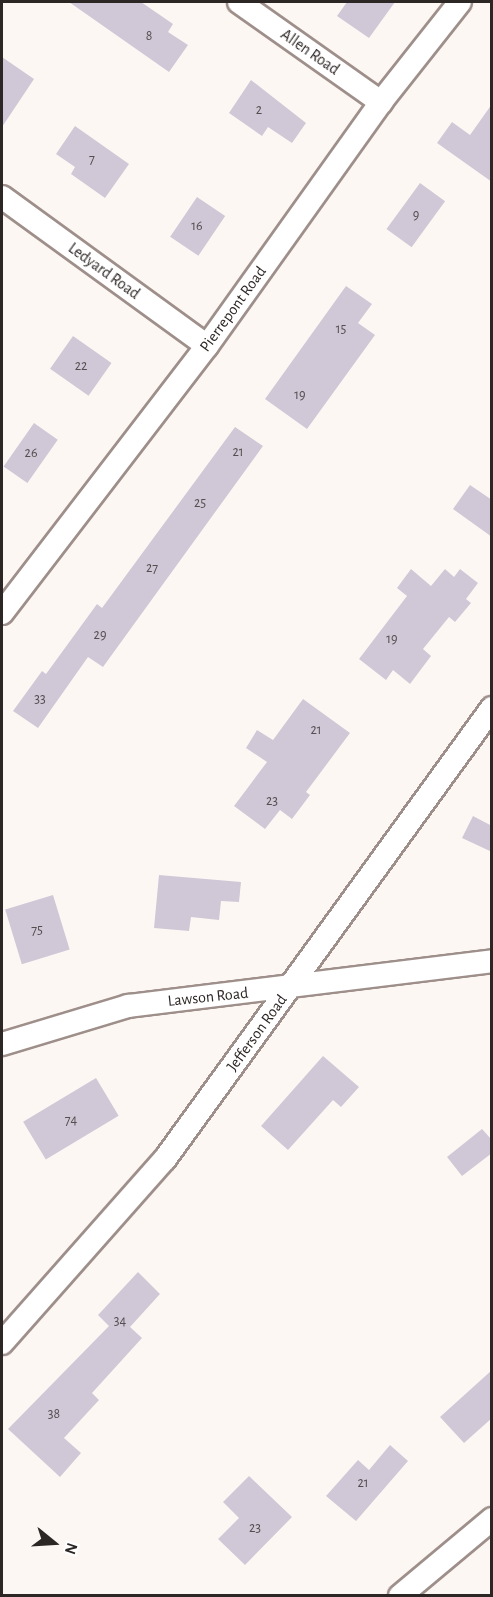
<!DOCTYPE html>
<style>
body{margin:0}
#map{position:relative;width:493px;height:1597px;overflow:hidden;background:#fdf7f4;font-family:"Alegreya Sans",sans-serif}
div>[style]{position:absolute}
.building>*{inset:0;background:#d0c8d6;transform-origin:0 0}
.roads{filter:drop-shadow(2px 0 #9e8f8a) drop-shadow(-2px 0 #9e8f8a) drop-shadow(0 2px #9e8f8a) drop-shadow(0 -2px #9e8f8a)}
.street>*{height:22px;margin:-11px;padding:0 11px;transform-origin:11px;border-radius:11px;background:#fff}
span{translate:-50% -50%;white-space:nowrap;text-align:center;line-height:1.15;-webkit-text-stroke:5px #fff;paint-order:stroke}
.number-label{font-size:14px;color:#554e50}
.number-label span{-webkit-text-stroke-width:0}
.street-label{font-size:16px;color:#2c2624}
.frame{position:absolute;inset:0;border:3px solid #2c2624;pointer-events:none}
.north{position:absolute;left:24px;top:1513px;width:60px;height:60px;-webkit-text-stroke:4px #fff;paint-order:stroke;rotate:108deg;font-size:16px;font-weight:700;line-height:24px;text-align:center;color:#2c2624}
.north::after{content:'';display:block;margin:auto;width:21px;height:27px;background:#2c2624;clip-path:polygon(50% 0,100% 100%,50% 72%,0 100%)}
</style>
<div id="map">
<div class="building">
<i style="clip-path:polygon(69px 2px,141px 2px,173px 24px,168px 32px,188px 45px,169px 72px)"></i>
<i style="clip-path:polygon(347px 2px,395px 2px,369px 38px,337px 16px)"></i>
<i style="clip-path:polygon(2px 57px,34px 79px,2px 127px)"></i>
<i style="clip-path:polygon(251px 80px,306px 123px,292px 143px,268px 127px,262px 136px,229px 113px)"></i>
<i style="clip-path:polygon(492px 104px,492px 182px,437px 143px,452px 122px,470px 135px)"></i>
<i style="clip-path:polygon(75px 126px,129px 164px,105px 198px,71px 174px,75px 167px,56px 154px)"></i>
<i style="left:420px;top:183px;width:31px;height:57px;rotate:36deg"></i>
<i style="left:197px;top:197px;width:34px;height:48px;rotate:34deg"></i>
<i style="clip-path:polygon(346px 286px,372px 304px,358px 323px,375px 335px,307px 429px,265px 399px)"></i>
<i style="left:73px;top:336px;width:47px;height:40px;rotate:35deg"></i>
<i style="left:34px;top:423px;width:29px;height:53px;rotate:35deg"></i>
<i style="clip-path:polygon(235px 427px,263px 446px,103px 667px,88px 657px,38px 728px,13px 711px,42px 671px,46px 674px,97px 604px,102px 608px)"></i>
<i style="clip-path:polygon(470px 485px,492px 500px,492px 537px,453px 509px)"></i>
<i style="clip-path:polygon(411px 569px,431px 586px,445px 569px,454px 577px,460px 569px,478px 583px,466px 599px,471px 603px,455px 622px,449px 617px,423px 649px,431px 656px,410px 684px,393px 670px,386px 680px,359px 659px,407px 596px,397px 588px)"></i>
<i style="clip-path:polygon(303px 699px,350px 733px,306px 792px,310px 795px,292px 819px,280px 810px,265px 829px,234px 806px,267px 762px,246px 748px,257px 730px,273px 740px)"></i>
<i style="clip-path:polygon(473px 816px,492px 826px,492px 852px,462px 838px)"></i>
<i style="clip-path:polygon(159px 875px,241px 882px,239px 902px,221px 901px,219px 920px,191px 917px,189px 931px,154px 928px)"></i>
<i style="left:53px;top:895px;width:57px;height:50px;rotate:73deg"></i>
<i style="clip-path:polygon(323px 1056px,359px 1087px,341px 1107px,333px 1100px,288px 1150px,261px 1126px)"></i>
<i style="left:96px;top:1078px;width:44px;height:85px;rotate:59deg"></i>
<i style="clip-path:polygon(482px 1129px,492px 1140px,492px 1153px,462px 1176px,447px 1157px)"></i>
<i style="clip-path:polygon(138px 1272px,160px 1294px,130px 1327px,142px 1338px,92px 1393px,99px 1400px,64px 1438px,81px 1453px,60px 1477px,8px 1429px,109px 1326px,98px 1315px)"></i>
<i style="clip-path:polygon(492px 1370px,492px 1418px,464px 1443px,440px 1417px)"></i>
<i style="clip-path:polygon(390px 1445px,408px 1461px,356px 1521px,326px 1496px,358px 1460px,369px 1470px)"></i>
<i style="clip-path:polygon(249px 1476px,292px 1517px,245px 1565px,218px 1539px,239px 1518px,223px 1502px)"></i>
</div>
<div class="roads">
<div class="street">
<i style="left:239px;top:2px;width:174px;rotate:35.2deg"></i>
<i style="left:2px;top:197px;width:253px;rotate:36deg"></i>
<i style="left:2px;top:613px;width:337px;rotate:-52.5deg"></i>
<i style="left:207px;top:346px;width:300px;rotate:-54.5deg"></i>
<i style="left:381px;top:102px;width:127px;rotate:-51.7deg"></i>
<i style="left:2px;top:1044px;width:132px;rotate:-16.8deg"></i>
<i style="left:128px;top:1006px;width:367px;rotate:-7deg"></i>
<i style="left:2px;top:1343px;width:246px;rotate:-48.5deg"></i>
<i style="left:165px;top:1159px;width:557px;rotate:-54.06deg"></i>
<i style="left:400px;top:1596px;width:120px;rotate:-39.9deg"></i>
</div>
</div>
<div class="number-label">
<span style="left:149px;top:36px">8</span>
<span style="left:259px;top:110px">2</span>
<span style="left:92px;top:159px">7</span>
<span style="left:416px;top:215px">9</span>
<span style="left:197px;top:226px">16</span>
<span style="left:341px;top:329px">15</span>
<span style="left:81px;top:366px">22</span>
<span style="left:300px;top:395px">19</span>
<span style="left:238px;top:452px">21</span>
<span style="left:31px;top:453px">26</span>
<span style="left:200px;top:503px">25</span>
<span style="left:152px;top:568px">27</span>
<span style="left:100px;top:635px">29</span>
<span style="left:392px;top:639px">19</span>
<span style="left:40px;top:699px">33</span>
<span style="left:316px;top:730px">21</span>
<span style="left:272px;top:801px">23</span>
<span style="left:37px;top:930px">75</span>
<span style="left:71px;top:1120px">74</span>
<span style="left:120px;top:1321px">34</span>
<span style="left:54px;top:1414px">38</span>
<span style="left:363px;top:1483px">21</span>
<span style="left:255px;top:1528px">23</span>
</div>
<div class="street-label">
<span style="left:310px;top:52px;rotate:35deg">Allen Road</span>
<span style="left:104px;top:271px;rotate:36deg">Ledyard Road</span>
<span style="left:233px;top:309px;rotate:-54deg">Pierrepont Road</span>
<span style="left:208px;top:997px;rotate:-6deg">Lawson Road</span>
<span style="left:257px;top:1033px;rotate:-54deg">Jefferson Road</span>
</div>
<div class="frame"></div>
<div class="north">N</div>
</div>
